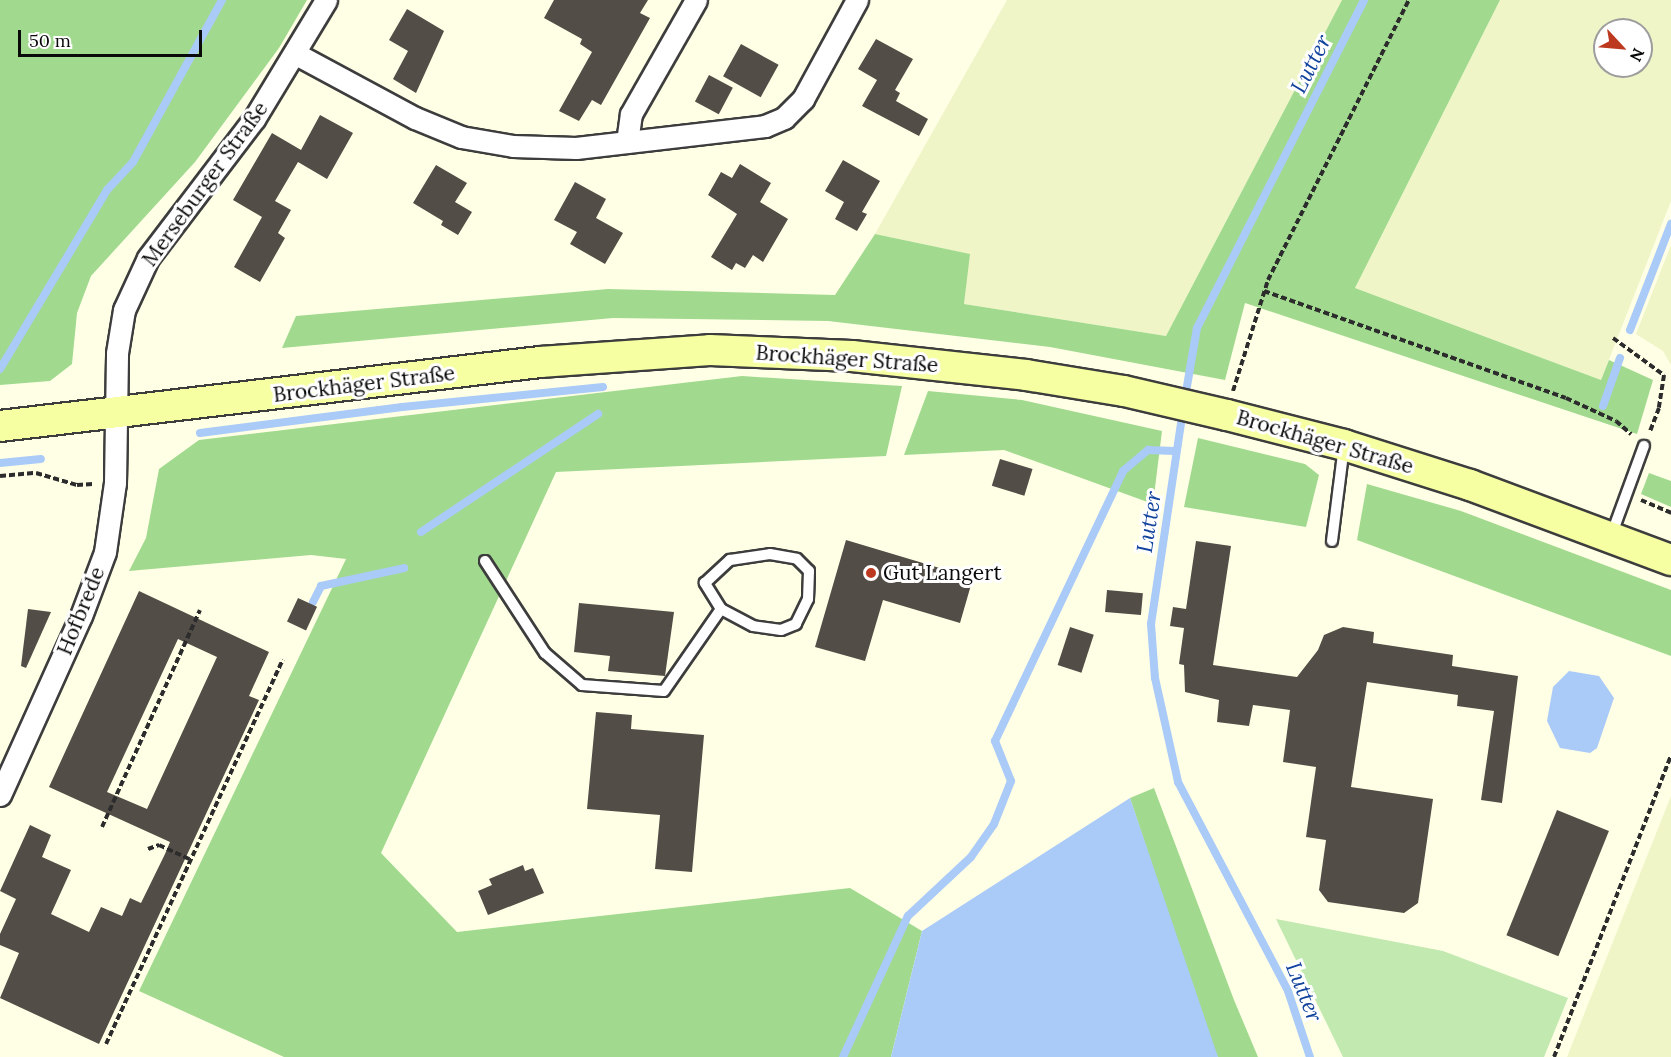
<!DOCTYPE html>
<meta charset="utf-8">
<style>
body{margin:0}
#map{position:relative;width:1671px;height:1057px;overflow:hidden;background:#ffffe6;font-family:Lora,serif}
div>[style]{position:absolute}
.farmland>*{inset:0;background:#eff5c7}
.green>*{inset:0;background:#c2e9b0}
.forest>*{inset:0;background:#a1da8f}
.water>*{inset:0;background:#aacaf8}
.stream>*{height:8px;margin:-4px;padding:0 4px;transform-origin:4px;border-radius:4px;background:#aacaf8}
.building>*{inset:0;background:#524d46;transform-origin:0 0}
.path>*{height:4px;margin-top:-2px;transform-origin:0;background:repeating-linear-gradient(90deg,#2c2c2c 0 6px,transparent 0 9px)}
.roads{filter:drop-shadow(2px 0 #3d3d3d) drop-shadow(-2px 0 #3d3d3d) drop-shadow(0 2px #3d3d3d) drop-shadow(0 -2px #3d3d3d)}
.lane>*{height:10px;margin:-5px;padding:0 5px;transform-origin:5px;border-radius:5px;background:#fff}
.street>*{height:21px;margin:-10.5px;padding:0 10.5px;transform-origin:10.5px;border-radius:10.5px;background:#fff}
.secondary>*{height:30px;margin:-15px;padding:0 15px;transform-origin:15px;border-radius:15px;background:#f6ffa1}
.dots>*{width:16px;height:16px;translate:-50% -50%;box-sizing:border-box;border:3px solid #fff;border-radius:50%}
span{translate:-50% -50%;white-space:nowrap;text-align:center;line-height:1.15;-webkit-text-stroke:6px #fff;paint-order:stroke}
.street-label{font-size:21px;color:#0a0a0a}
.poi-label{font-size:21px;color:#0a0a0a}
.left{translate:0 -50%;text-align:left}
.water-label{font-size:22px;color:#11439d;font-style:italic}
.north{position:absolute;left:1593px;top:18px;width:60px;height:60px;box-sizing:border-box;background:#fff;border:2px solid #9d9d9d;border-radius:50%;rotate:116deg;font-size:16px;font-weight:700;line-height:24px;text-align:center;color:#0a0a0a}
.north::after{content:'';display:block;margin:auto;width:21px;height:27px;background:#bc391f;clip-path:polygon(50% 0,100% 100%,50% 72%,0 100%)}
.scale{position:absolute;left:18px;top:30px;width:184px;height:27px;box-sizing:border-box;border:3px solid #0a0a0a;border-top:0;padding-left:8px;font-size:18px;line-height:21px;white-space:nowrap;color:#0a0a0a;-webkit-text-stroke:4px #fff;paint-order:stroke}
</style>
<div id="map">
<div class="farmland">
<i style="clip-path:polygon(1007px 0,1342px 0,1166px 336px,964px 304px,969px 254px,875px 234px)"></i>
<i style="clip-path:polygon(evenodd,1500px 0,1671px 0,1671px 201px,1601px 380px,1355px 288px,1500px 0,1605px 30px,1641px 30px,1641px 66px,1605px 66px,1605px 30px)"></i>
<i style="clip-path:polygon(1671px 245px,1671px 365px,1663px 351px,1636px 334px)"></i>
<i style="clip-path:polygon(1671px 796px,1671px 1057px,1567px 1057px)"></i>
</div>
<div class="green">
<i style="clip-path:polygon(1276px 919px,1443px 951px,1568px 998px,1544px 1057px,1343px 1057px)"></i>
</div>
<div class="forest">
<i style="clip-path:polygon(0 0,307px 0,279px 48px,195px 162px,91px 276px,77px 313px,72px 364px,50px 381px,0 385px)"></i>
<i style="clip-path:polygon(1342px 0,1500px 0,1355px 288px,1601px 380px,1609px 360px,1653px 380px,1637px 434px,1245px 303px,1225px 380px,1050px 347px,828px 321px,613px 318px,282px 348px,296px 316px,608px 289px,835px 295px,875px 234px,970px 254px,964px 304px,1166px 336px)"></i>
<i style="clip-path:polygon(742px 376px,902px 386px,886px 456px,556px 472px,381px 853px,457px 932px,850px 888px,922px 931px,891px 1057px,284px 1057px,139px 991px,346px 559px,311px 555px,129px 571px,146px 538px,159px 469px,199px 440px)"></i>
<i style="clip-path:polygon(928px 391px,1022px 400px,1162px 431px,1153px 504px,1004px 450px,904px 455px)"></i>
<i style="clip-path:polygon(1198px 438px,1305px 464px,1319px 475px,1306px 527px,1184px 507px)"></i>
<i style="clip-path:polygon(1649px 473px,1671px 481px,1671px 507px,1641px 494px)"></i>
<i style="clip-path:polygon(1367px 484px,1461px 511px,1671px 590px,1671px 656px,1357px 540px)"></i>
<i style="clip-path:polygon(1154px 788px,1234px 1000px,1258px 1057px,1218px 1057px,1212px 1046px,1130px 798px)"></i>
</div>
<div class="water">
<i style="clip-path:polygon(1569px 671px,1599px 676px,1614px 698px,1597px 748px,1590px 753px,1560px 748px,1547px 721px,1553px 687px)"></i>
<i style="clip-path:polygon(1130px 798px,1218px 1057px,891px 1057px,922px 931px)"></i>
</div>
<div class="stream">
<i style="left:1630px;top:330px;width:114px;rotate:-68.9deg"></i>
<i style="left:0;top:369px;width:209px;rotate:-59.1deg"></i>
<i style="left:107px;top:190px;width:38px;rotate:-47deg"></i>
<i style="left:133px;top:162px;width:185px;rotate:-61.2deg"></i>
<i style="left:1185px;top:398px;width:71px;rotate:-80.3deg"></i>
<i style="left:1197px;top:328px;width:368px;rotate:-63deg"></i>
<i style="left:1603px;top:406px;width:51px;rotate:-70.5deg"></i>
<i style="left:1183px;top:410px;width:216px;rotate:98.5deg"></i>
<i style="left:1151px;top:624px;width:54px;rotate:85.8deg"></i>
<i style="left:1155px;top:678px;width:107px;rotate:77.5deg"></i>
<i style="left:1178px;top:782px;width:236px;rotate:62.2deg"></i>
<i style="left:1288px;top:991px;width:70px;rotate:71.6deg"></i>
<i style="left:200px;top:433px;width:204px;rotate:-7.3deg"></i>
<i style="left:402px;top:407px;width:202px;rotate:-5.7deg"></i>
<i style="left:0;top:463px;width:41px;rotate:-5.6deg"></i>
<i style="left:421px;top:532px;width:213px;rotate:-33.7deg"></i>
<i style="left:313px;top:602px;width:18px;rotate:-63deg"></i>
<i style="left:321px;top:586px;width:85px;rotate:-12.2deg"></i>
<i style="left:843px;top:1057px;width:155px;rotate:-65.3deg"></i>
<i style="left:908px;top:916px;width:86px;rotate:-43.1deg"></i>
<i style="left:971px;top:857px;width:40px;rotate:-55.1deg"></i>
<i style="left:994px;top:824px;width:46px;rotate:-68.4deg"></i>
<i style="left:1011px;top:781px;width:43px;rotate:-111.8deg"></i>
<i style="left:995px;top:741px;width:299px;rotate:-64.6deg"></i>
<i style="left:1123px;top:471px;width:33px;rotate:-40deg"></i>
<i style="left:1148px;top:450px;width:27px;rotate:2deg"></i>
</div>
<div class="building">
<i style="clip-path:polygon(554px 0,648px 0,640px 13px,650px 18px,601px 105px,592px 100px,579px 121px,559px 111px,592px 52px,580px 44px,582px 39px,544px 18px)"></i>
<i style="clip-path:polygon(407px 9px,444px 31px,416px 93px,393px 79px,408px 51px,389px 40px)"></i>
<i style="clip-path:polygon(876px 39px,913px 59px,895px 90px,900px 93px,896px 101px,928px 119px,919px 136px,862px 106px,877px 80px,858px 69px)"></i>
<i style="left:741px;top:44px;width:43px;height:37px;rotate:29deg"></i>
<i style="left:709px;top:75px;width:27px;height:30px;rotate:28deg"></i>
<i style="clip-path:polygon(320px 115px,353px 133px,327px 179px,298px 162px,275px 201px,291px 210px,278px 233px,285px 238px,260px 282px,234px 267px,262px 217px,233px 200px,272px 133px,301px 150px)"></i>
<i style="clip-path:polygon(843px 160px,880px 181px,862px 212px,867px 214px,857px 231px,835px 219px,844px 202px,825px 191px)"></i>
<i style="clip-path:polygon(740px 164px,771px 183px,760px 202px,788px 219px,763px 262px,753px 255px,745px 268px,736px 263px,732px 270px,711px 257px,737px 214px,708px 195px,721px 172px,732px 178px)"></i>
<i style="clip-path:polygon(436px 165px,467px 183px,455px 202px,472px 212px,458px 235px,441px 225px,443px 221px,413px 203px)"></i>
<i style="clip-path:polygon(575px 182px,606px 199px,596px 218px,623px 233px,605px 264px,570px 244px,577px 232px,554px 220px)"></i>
<i style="left:1000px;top:459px;width:34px;height:28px;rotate:17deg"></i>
<i style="clip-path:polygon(846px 540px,973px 578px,960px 623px,883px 600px,865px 661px,815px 647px)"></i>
<i style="clip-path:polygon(1196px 541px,1231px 546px,1213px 665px,1297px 677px,1318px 650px,1324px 635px,1343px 627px,1374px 632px,1373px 643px,1453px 655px,1452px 666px,1518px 676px,1502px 803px,1481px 800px,1494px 711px,1457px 706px,1458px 695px,1367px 682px,1351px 787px,1433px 799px,1418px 903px,1404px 913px,1328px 902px,1319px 890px,1326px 840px,1306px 837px,1316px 767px,1283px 762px,1290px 710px,1253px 705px,1249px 726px,1217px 722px,1219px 700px,1185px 692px,1184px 665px,1179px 664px,1184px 628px,1170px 626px,1173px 607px,1186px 609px)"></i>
<i style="left:1107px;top:590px;width:36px;height:22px;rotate:5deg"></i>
<i style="clip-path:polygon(evenodd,139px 591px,269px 652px,249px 696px,259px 700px,99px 1044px,0 998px,19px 953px,0 945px,0 934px,16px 899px,0 891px,30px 825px,51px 835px,42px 857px,71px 870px,51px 914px,89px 932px,101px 907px,122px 916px,130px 898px,141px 903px,165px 854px,170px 842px,49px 787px,139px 591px,178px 639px,217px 657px,147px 809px,107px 792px,178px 639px)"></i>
<i style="left:298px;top:598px;width:21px;height:26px;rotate:25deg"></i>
<i style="clip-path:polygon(579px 603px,674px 612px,665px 676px,608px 671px,610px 656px,574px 652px)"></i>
<i style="clip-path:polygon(28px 609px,51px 612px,26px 668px,21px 666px)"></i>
<i style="left:1070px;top:627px;width:25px;height:40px;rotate:18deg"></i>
<i style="clip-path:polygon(596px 712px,632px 715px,631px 729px,704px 735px,692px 872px,655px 869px,660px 815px,587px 809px)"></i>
<i style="left:1557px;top:810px;width:56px;height:135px;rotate:22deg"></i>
<i style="clip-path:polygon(523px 865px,525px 871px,533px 868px,544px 893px,488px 915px,478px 891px,492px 885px,489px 879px)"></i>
</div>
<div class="path">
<i style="left:1264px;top:291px;width:320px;rotate:19.5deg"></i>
<i style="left:1566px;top:398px;width:55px;rotate:24.7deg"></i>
<i style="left:1616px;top:421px;width:20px;rotate:41deg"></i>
<i style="left:1613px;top:338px;width:63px;rotate:36deg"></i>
<i style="left:1664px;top:375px;width:33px;rotate:99deg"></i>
<i style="left:1659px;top:408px;width:25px;rotate:111deg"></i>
<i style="left:1233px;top:391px;width:116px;rotate:-72.5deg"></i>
<i style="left:1268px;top:280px;width:313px;rotate:-63.3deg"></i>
<i style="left:0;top:476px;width:36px;rotate:-5deg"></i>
<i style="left:36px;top:473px;width:43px;rotate:16.3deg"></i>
<i style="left:77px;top:485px;width:16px;rotate:-4deg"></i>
<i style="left:1641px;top:500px;width:33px;rotate:23deg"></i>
<i style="left:102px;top:827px;width:238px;rotate:-65.7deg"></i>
<i style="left:148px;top:849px;width:12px;rotate:-20deg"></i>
<i style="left:159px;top:845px;width:35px;rotate:25deg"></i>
<i style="left:106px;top:1044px;width:423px;rotate:-65.3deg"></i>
<i style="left:1554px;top:1057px;width:323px;rotate:-68.8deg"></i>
</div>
<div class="roads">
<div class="lane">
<i style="left:1611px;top:536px;width:96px;rotate:-69.9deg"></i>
<i style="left:1332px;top:541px;width:96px;rotate:-82.8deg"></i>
<i style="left:770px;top:554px;width:27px;rotate:10deg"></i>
<i style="left:797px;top:559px;width:17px;rotate:45deg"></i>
<i style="left:809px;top:571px;width:28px;rotate:92deg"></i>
<i style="left:808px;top:599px;width:28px;rotate:116deg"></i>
<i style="left:796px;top:624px;width:16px;rotate:158deg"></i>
<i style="left:781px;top:630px;width:28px;rotate:-172deg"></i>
<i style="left:753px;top:626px;width:36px;rotate:-152deg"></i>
<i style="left:721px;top:609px;width:31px;rotate:-122deg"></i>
<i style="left:705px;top:583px;width:34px;rotate:-43deg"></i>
<i style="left:730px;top:560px;width:40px;rotate:-8.5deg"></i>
<i style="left:485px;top:561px;width:110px;rotate:56.9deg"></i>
<i style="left:545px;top:653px;width:49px;rotate:40.9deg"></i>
<i style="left:582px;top:685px;width:82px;rotate:4.2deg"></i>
<i style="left:664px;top:691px;width:100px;rotate:-55.2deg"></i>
</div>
<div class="street">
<i style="left:296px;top:54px;width:135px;rotate:28.3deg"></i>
<i style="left:415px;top:118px;width:50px;rotate:22.4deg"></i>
<i style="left:461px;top:137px;width:53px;rotate:9.8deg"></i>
<i style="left:513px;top:146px;width:63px;rotate:1.8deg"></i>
<i style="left:576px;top:148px;width:190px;rotate:-6.6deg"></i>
<i style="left:765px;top:126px;width:21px;rotate:-23deg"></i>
<i style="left:784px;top:118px;width:27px;rotate:-45deg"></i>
<i style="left:803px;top:99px;width:113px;rotate:-61.4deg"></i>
<i style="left:627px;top:142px;width:28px;rotate:-82deg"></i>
<i style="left:631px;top:114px;width:131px;rotate:-60.3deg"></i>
<i style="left:0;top:795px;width:196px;rotate:-65.7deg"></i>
<i style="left:81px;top:616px;width:68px;rotate:-69.4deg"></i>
<i style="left:105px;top:552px;width:70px;rotate:-81.8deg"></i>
<i style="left:115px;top:483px;width:130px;rotate:-89.1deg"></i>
<i style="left:117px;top:353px;width:44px;rotate:-80.8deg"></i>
<i style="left:124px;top:310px;width:57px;rotate:-65.2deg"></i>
<i style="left:148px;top:258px;width:175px;rotate:-52.7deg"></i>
<i style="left:254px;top:119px;width:139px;rotate:-58.8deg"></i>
</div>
<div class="secondary">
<i style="left:0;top:426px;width:544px;rotate:-6.76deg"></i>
<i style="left:540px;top:362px;width:170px;rotate:-4deg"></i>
<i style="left:710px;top:350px;width:142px;rotate:2.4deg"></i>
<i style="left:852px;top:356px;width:175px;rotate:6.2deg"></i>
<i style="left:1026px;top:375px;width:99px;rotate:9.3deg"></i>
<i style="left:1124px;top:391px;width:106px;rotate:13.1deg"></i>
<i style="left:1227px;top:415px;width:121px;rotate:14.4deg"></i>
<i style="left:1344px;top:445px;width:132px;rotate:17.6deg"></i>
<i style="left:1470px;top:485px;width:215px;rotate:20.5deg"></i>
</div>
</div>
<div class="dots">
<i style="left:871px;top:573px;background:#bc391f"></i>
</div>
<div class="street-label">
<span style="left:205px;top:184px;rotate:-54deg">Merseburger Straße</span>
<span style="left:847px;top:359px;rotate:4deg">Brockhäger Straße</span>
<span style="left:364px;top:384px;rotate:-7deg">Brockhäger Straße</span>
<span style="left:1325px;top:442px;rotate:16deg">Brockhäger Straße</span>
<span style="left:81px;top:611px;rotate:-68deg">Hofbrede</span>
</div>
<div class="poi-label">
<span class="left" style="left:883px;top:573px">Gut Langert</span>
</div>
<div class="water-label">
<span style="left:1311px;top:64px;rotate:-63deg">Lutter</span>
<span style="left:1149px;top:522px;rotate:-81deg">Lutter</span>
<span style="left:1304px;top:992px;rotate:68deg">Lutter</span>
</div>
<div class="north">N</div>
<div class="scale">50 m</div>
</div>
